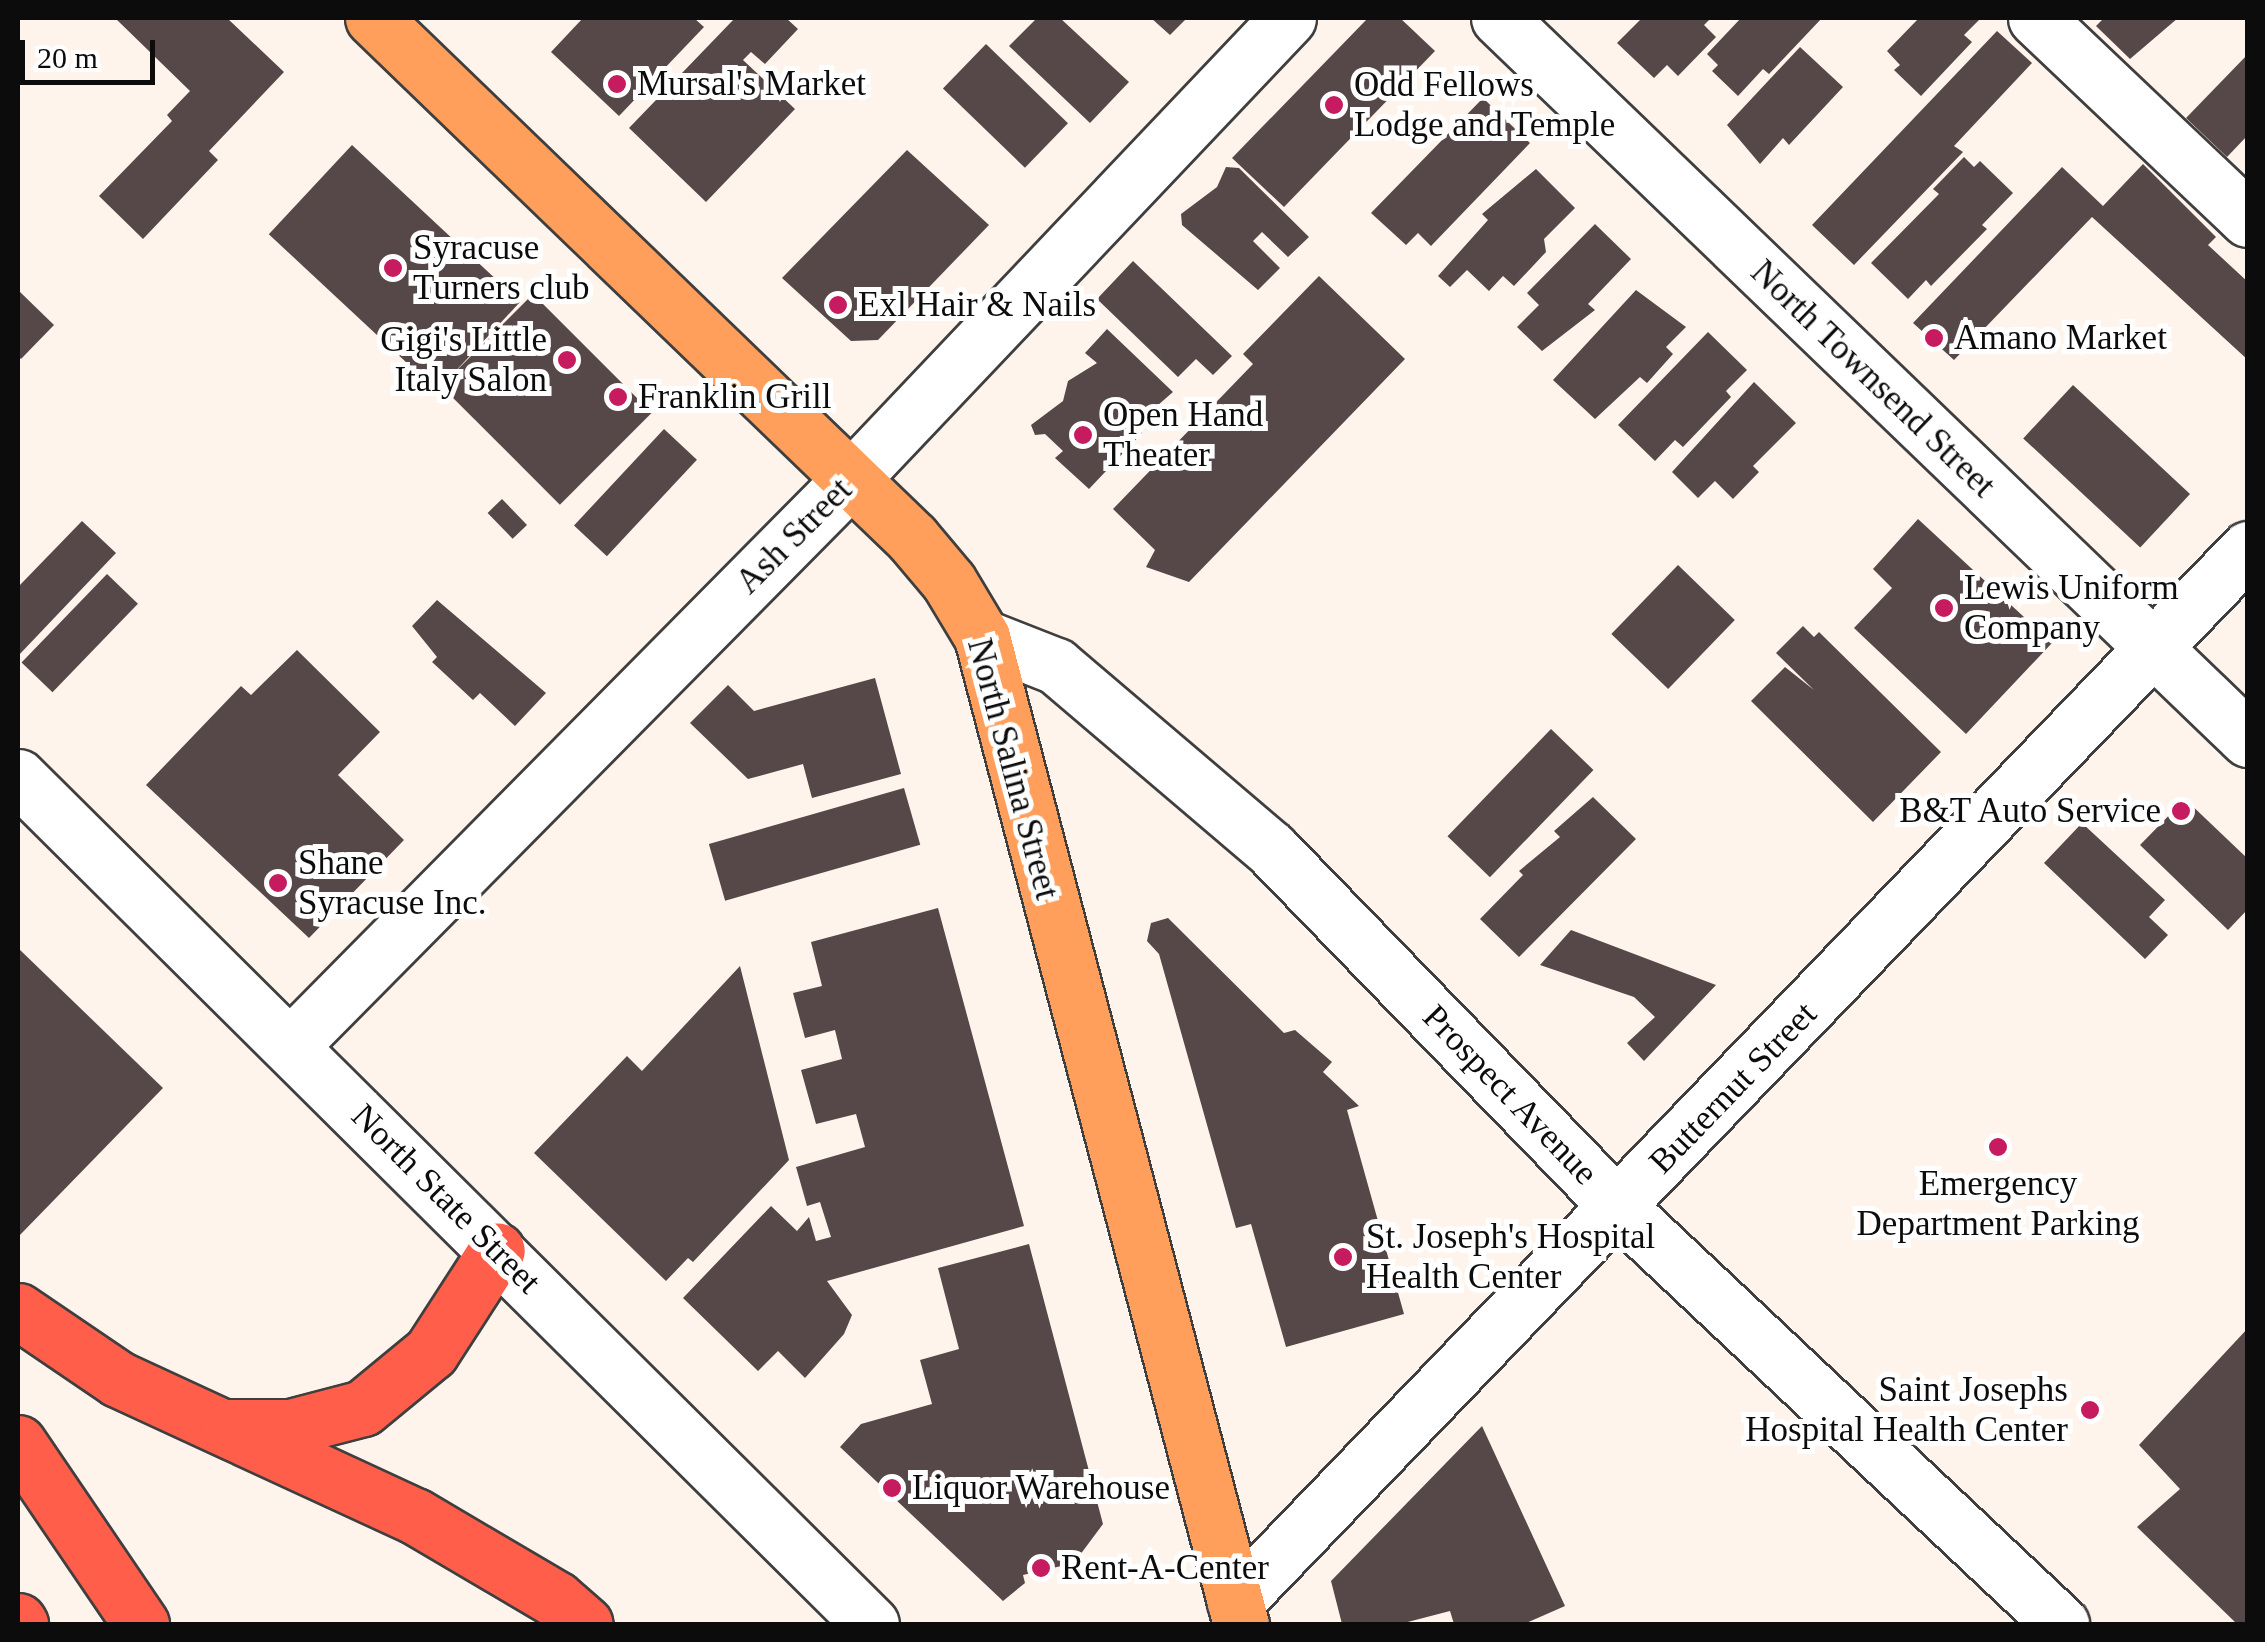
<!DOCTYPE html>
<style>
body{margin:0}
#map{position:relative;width:2265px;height:1642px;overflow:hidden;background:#fff4eb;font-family:Georgia,serif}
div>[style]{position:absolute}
.building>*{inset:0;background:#564848;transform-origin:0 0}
.roads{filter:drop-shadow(2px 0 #3f3f3f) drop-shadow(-2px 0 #3f3f3f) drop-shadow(0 2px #3f3f3f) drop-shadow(0 -2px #3f3f3f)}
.minor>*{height:55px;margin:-27.5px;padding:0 27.5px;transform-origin:27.5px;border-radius:27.5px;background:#fff}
.major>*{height:55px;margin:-27.5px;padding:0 27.5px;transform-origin:27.5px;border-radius:27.5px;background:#ff9f5b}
.highway>*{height:55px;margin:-27.5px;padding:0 27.5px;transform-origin:27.5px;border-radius:27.5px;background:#ff5e4a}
.dots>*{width:28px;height:28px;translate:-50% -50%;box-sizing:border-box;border:5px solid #fff;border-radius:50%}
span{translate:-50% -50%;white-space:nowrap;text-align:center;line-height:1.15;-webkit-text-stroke:10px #fff;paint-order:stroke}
.poi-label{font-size:35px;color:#0c0c0c}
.left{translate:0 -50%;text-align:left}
.right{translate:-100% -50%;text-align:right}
.street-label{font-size:35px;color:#0c0c0c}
.frame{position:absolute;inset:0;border:20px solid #0c0c0c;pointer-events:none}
.scale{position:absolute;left:20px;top:40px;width:135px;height:45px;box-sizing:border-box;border:5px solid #0c0c0c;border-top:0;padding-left:12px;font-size:30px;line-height:35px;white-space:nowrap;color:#0c0c0c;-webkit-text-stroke:8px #fff;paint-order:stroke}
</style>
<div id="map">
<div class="building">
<i style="clip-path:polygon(115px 18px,227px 18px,284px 72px,209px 151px,218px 160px,143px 239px,99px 196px,172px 121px,167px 115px,190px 91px)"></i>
<i style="clip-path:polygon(583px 18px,694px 18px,704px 27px,619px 116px,551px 52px)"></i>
<i style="clip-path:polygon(735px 18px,786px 18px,798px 29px,765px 64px,751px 52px,743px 60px,795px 109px,706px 202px,629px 128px)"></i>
<i style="clip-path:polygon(1037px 18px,1060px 18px,1129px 82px,1090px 123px,1009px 46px)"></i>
<i style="clip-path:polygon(1151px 18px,1187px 18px,1170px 35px)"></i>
<i style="clip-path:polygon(1368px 18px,1400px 18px,1435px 51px,1284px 207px,1232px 158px)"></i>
<i style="clip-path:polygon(1642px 18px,1711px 18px,1704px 25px,1716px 37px,1678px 76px,1667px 65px,1654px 78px,1617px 43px)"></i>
<i style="clip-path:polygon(1741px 18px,1822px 18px,1769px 74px,1763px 69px,1738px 96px,1712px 71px,1718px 65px,1707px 54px)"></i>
<i style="clip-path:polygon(1919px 18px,1981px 18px,1964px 35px,1972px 42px,1921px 96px,1894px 70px,1900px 65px,1887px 51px)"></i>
<i style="clip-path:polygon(2104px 18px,2178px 18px,2130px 59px,2096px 26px)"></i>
<i style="clip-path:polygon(1997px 31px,2032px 63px,1954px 146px,1963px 152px,1854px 265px,1812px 225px)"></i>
<i style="left:986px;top:44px;width:114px;height:62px;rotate:44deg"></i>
<i style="clip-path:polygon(1800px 47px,1843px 87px,1789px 145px,1783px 138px,1760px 164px,1727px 125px)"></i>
<i style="clip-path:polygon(2248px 54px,2248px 135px,2227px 157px,2186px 118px)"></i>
<i style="clip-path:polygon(1483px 98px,1530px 143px,1431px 246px,1418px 233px,1406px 245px,1371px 213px)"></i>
<i style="left:352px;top:145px;width:230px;height:122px;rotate:43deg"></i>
<i style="clip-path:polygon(907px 150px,989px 225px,878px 340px,851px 341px,782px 278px)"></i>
<i style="clip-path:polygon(1964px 157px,1974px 167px,1980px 161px,2013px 193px,1982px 225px,1987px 229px,1931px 286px,1926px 280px,1908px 299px,1871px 263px,1939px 194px,1933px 189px)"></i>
<i style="clip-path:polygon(2143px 164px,2216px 237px,2208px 245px,2248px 282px,2248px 360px,2092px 217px,1954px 360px,1913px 323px,2062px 167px,2103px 206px)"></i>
<i style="clip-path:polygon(1226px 167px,1239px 168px,1309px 237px,1288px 257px,1262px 232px,1253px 241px,1280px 268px,1258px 290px,1182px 225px,1181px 214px,1217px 187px)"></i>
<i style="clip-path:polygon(1536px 169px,1575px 208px,1544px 239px,1546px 252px,1514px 286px,1503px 276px,1489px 291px,1467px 270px,1450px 287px,1438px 276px,1488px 220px,1482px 214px)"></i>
<i style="clip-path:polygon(1595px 224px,1631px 259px,1588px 304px,1595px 310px,1542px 351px,1517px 327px,1539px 305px,1527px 293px)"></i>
<i style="clip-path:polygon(1133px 261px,1232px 356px,1213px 375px,1196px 359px,1178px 377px,1097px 299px)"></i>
<i style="clip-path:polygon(1319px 276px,1405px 359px,1189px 582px,1146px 567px,1155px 550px,1113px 509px,1253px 364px,1243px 354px)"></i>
<i style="clip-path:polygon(18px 290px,54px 325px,21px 359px,18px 356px)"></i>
<i style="clip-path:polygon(1636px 290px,1686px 327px,1666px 347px,1673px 354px,1647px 383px,1640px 377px,1595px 419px,1553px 380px)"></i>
<i style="left:533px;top:294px;width:168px;height:130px;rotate:45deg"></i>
<i style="clip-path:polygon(1107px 329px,1173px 392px,1134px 426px,1142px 433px,1089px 489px,1055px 458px,1063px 451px,1045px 434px,1035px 435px,1031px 425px,1063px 401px,1068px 381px,1097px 363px,1085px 353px)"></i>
<i style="clip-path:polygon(1708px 332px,1747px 370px,1726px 391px,1731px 397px,1683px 447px,1675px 440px,1655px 461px,1618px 425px)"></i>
<i style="clip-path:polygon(1754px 382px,1796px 423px,1753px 466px,1759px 472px,1733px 499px,1715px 481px,1698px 498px,1672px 472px)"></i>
<i style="left:2073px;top:385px;width:160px;height:73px;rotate:43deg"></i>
<i style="left:664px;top:429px;width:45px;height:132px;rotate:43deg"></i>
<i style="left:502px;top:499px;width:36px;height:20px;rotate:46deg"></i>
<i style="clip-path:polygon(1918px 519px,2052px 643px,1966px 734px,1854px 628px,1892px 588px,1873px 569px)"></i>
<i style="clip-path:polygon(82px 521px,116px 553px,18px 656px,18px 587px)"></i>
<i style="left:1678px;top:565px;width:79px;height:96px;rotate:44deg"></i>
<i style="left:107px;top:574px;width:43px;height:123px;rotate:44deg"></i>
<i style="clip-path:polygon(437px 600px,546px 693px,515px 726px,480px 693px,473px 700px,432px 662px,437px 657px,412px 626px)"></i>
<i style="clip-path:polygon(1803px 626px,1814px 637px,1819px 632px,1941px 752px,1873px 822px,1751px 701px,1785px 667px,1814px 690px,1776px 653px)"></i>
<i style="clip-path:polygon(297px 650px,380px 732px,338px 775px,404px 840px,309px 938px,146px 785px,241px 686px,251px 695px)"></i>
<i style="clip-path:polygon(875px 678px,901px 774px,812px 798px,803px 764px,748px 779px,690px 723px,728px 685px,754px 711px)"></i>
<i style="left:1551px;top:729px;width:59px;height:149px;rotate:44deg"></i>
<i style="left:904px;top:788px;width:59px;height:203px;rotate:74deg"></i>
<i style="clip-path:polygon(1593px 797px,1636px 839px,1519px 957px,1480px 919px,1523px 875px,1519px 871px,1560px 837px,1554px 831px)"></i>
<i style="clip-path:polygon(2185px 799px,2248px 859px,2248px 909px,2228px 930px,2140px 845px)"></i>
<i style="clip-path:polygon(2082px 823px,2165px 900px,2149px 917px,2168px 935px,2145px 959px,2044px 863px)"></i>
<i style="clip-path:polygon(938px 908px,1024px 1226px,827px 1281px,852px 1315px,844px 1334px,805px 1378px,778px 1351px,758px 1371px,683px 1298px,771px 1206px,797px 1231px,809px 1217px,816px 1241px,831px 1237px,820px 1202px,807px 1206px,796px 1167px,865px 1147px,856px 1114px,816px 1124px,801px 1070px,842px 1059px,835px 1030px,805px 1038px,793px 993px,822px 986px,811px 942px)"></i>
<i style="clip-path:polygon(1168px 918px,1284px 1033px,1295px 1030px,1332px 1062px,1323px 1072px,1359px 1106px,1347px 1110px,1404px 1314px,1286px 1347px,1251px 1224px,1236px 1228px,1159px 954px,1147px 941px,1151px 923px)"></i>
<i style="clip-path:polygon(1571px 930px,1716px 985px,1644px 1061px,1627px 1043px,1655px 1017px,1634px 997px,1540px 965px)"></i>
<i style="clip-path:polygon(18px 948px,163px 1088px,18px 1237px)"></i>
<i style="clip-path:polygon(740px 966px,789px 1160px,693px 1262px,688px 1258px,666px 1281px,534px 1153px,627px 1056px,642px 1071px)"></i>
<i style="clip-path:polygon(1029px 1244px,1103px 1524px,1074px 1563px,1023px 1575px,1025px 1583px,1003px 1601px,840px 1447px,861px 1424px,932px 1404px,920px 1360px,959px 1349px,938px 1268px)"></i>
<i style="clip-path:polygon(2248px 1328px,2248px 1624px,2237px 1624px,2137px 1527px,2180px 1489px,2139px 1445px)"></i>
<i style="clip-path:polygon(1482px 1426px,1565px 1606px,1524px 1624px,1454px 1624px,1450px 1611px,1400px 1624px,1342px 1624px,1331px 1581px)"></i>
</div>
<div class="roads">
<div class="minor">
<i style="left:1499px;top:18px;width:1040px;rotate:43.91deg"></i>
<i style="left:2036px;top:18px;width:292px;rotate:43.5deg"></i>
<i style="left:982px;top:637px;width:79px;rotate:21.4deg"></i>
<i style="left:1056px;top:666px;width:282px;rotate:40.4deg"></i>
<i style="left:1271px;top:849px;width:500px;rotate:45.9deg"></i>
<i style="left:1619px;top:1208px;width:607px;rotate:43.26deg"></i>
<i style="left:18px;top:777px;width:1202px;rotate:44.8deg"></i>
<i style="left:291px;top:1045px;width:793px;rotate:-45.31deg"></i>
<i style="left:849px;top:481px;width:638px;rotate:-46.52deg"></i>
<i style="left:1235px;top:1602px;width:1461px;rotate:-46.11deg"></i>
</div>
<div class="major">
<i style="left:373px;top:18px;width:749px;rotate:43.97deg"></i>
<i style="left:912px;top:538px;width:57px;rotate:49.9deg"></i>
<i style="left:949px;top:582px;width:64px;rotate:59deg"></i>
<i style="left:982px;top:637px;width:1020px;rotate:75.3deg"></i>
</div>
<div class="highway">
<i style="left:18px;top:1311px;width:121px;rotate:34.2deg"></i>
<i style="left:118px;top:1379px;width:327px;rotate:24.8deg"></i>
<i style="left:415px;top:1516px;width:164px;rotate:30.5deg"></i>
<i style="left:556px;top:1599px;width:38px;rotate:41deg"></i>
<i style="left:228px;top:1427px;width:62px"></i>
<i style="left:290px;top:1427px;width:75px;rotate:-14.6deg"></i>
<i style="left:363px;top:1408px;width:88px;rotate:-39.5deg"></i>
<i style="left:431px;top:1352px;width:121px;rotate:-57.1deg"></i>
<i style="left:18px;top:1443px;width:219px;rotate:55.8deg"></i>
<i style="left:18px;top:1621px;width:4px;rotate:56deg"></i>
</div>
</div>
<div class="dots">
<i style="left:617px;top:84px;background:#c61b5e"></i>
<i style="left:1334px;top:105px;background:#c61b5e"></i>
<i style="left:393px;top:268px;background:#c61b5e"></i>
<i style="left:838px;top:305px;background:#c61b5e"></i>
<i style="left:1934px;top:338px;background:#c61b5e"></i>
<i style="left:567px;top:360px;background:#c61b5e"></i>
<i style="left:618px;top:397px;background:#c61b5e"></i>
<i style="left:1083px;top:435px;background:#c61b5e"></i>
<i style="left:1944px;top:608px;background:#c61b5e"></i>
<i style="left:2181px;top:811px;background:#c61b5e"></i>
<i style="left:278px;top:883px;background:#c61b5e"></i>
<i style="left:1998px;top:1147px;background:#c61b5e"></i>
<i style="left:1343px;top:1257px;background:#c61b5e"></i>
<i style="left:2090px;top:1410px;background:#c61b5e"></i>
<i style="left:892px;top:1488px;background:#c61b5e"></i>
<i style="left:1041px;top:1568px;background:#c61b5e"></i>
</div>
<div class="poi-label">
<span class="left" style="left:637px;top:84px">Mursal's Market</span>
<span class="left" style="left:1354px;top:105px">Odd Fellows<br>Lodge and Temple</span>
<span class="left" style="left:413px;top:268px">Syracuse<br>Turners club</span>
<span class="left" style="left:858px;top:305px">Exl Hair &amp; Nails</span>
<span class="left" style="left:1954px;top:338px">Amano Market</span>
<span class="right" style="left:547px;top:360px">Gigi's Little<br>Italy Salon</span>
<span class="left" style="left:638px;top:397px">Franklin Grill</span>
<span class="left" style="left:1103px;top:435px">Open Hand<br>Theater</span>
<span class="left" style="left:1964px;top:608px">Lewis Uniform<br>Company</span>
<span class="right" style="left:2161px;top:811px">B&amp;T Auto Service</span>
<span class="left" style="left:298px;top:883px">Shane<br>Syracuse Inc.</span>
<span style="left:1998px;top:1204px">Emergency<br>Department Parking</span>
<span class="left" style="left:1366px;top:1257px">St. Joseph's Hospital<br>Health Center</span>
<span class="right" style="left:2068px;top:1410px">Saint Josephs<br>Hospital Health Center</span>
<span class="left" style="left:912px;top:1488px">Liquor Warehouse</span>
<span class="left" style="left:1061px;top:1568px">Rent-A-Center</span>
</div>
<div class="street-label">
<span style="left:1873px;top:379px;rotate:44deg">North Townsend Street</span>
<span style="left:794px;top:536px;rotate:-45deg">Ash Street</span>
<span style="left:1013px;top:769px;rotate:75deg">North Salina Street</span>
<span style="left:1733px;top:1088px;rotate:-46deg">Butternut Street</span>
<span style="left:1510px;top:1095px;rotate:46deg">Prospect Avenue</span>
<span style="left:446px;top:1199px;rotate:45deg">North State Street</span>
</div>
<div class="frame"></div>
<div class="scale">20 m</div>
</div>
